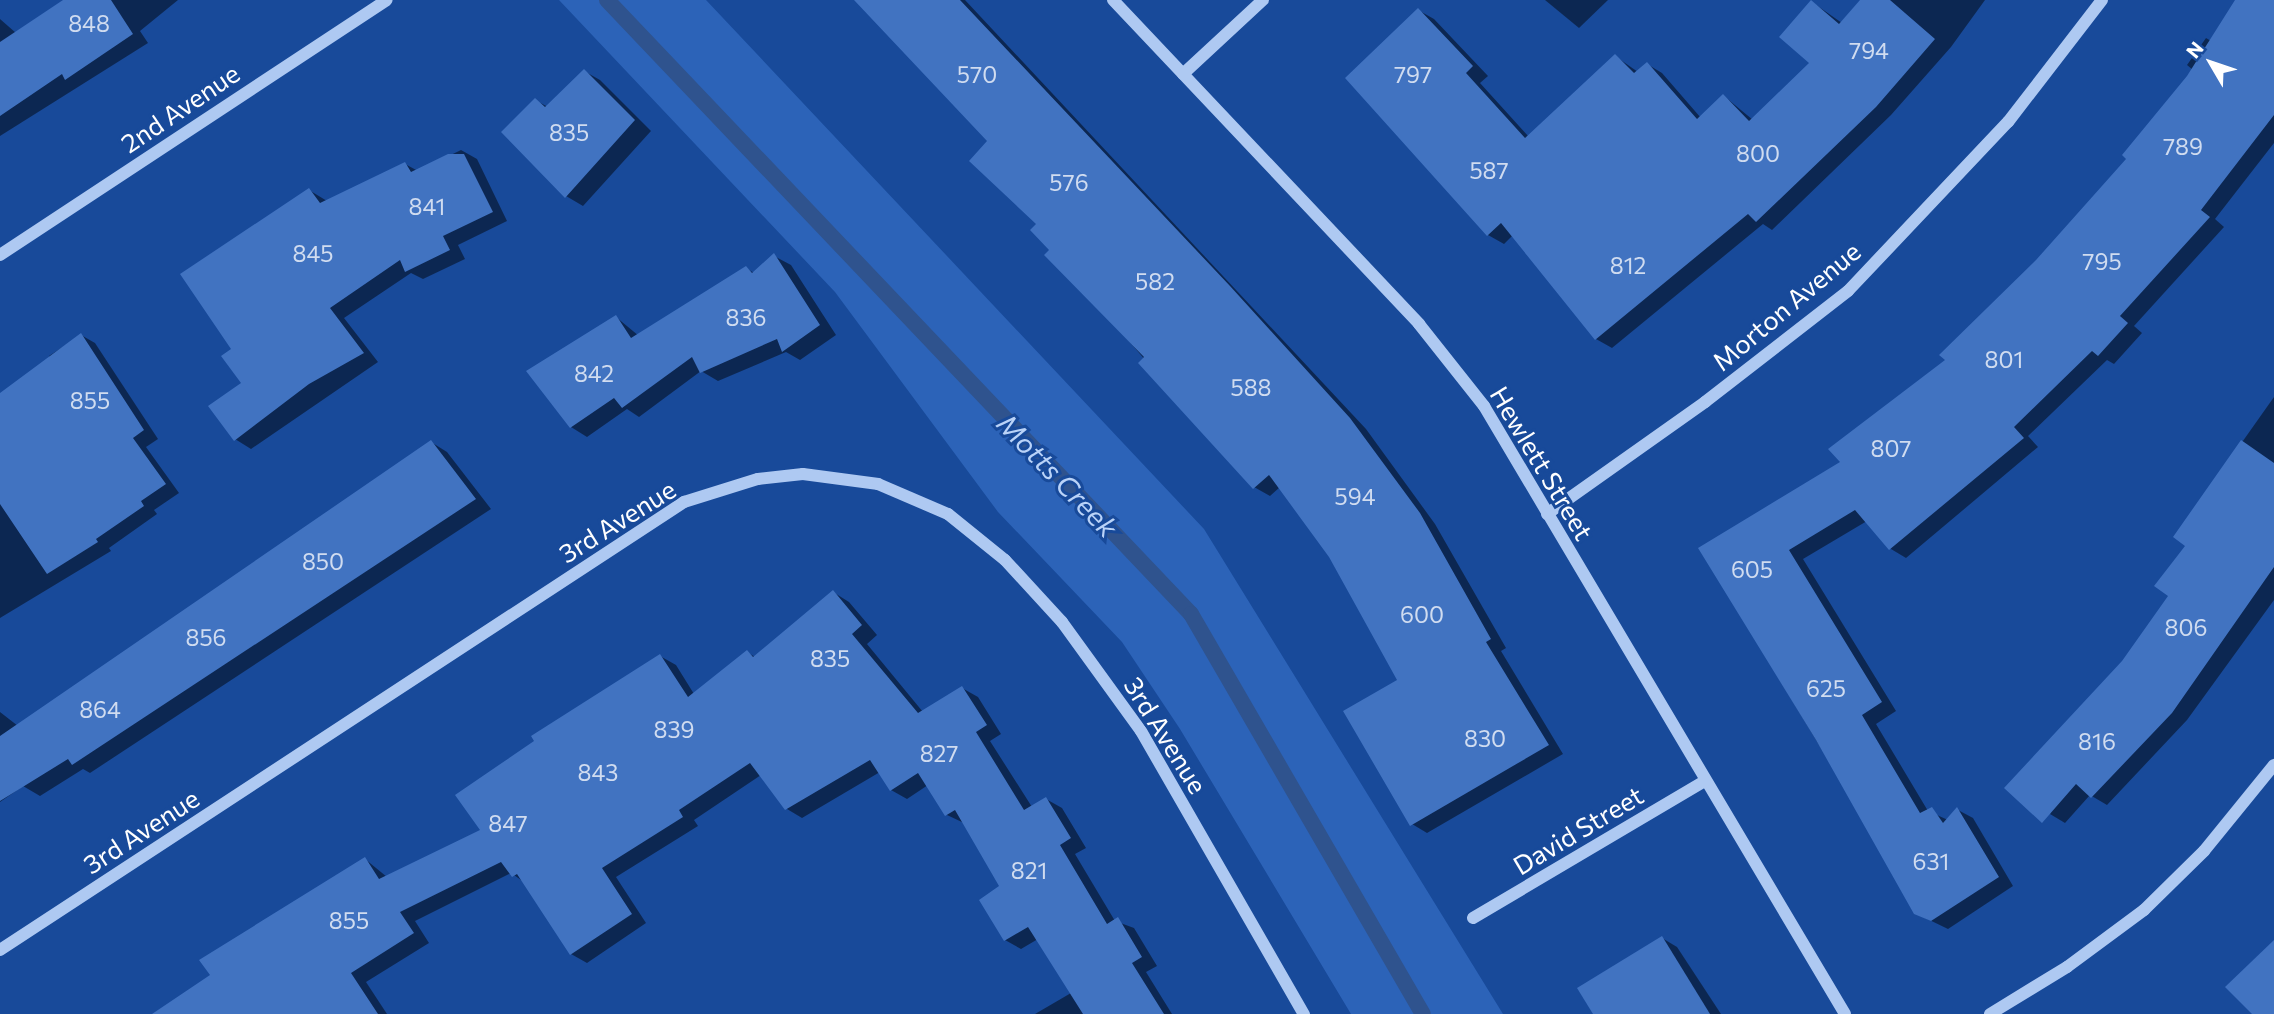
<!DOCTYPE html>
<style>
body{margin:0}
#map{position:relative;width:2274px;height:1014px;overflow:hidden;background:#184a9a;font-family:Commissioner,sans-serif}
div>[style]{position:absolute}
.green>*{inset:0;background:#2c63b8}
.shadow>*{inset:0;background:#0007}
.stream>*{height:16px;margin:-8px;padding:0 8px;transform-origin:8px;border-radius:8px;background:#2f538e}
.building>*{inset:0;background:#4173c1}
.minor>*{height:12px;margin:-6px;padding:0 6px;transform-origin:6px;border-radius:6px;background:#aec9f2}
span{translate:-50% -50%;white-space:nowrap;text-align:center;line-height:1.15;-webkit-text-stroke:6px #184a9a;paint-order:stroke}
.number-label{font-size:23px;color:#d0dcf0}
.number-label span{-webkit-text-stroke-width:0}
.street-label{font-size:26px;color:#fff}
.water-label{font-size:28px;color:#bad3f8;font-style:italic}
.north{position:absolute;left:2176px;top:28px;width:70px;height:70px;-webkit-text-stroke:5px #184a9a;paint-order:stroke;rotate:309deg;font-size:19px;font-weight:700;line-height:28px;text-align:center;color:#fff}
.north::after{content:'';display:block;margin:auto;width:24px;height:32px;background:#fff;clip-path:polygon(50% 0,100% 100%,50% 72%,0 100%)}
</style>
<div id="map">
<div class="green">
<i style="clip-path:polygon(559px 0,706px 0,1204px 529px,1503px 1014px,1351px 1014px,1180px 729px,1122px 642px,998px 512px,835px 292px)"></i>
</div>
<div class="shadow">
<i style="clip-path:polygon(66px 0,178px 0,140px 31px,148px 43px,0 136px,0 19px,16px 33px)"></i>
<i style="clip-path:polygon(856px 0,965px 0,1366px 429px,1435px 524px,1506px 648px,1501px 651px,1563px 754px,1427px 833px,1412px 824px,1399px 680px,1331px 556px,1280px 487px,1270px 496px,1254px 487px,1051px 250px,990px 141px)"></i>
<i style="clip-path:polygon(1545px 0,1608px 0,1579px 28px)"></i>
<i style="clip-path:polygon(1863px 0,1985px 0,1951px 47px,1891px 115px,1772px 230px,1763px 224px,1612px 348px,1596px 339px,1513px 235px,1504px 244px,1488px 235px,1418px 10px,1434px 19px,1488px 76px,1480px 83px,1529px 137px,1615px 56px,1638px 72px,1647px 64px,1662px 73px,1701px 118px,1724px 96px,1753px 120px,1812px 63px,1812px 2px,1842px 23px)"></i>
<i style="clip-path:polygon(2237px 0,2274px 0,2274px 143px,2215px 219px,2224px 227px,2134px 326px,2142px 333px,2114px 364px,2107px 360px,2028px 436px,2038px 447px,1906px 558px,1891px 549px,1867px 521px,1803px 559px,1896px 711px,1876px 724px,1928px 811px,1948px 820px,1958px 810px,1973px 818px,2013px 886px,1948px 929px,1915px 913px,1867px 824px,1700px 548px,1842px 462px,1947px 361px,2129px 159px,2193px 70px,2187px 65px,2206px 38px,2211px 41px)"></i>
<i style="clip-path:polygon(584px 71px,600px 80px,651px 131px,583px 206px,566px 196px,535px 100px,548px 107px)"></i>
<i style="clip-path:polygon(461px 150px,477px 159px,507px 221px,458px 245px,465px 259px,423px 279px,411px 273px,344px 318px,378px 362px,251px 449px,235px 439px,243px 384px,233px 350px,309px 190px,327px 201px,405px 164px,418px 171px)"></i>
<i style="clip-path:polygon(774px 256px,791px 265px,836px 335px,800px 360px,786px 352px,718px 381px,701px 371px,639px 417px,627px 409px,587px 437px,571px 427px,616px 317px,639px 336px,746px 268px,754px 273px)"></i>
<i style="clip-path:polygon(81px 335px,95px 343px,158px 439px,146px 447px,179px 493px,154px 510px,157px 514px,109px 548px,111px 551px,0 618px,0 395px,52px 361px,49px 356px)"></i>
<i style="clip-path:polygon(2274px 397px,2274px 600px,2187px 720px,2107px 805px,2090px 795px,2065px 823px,2050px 814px,2124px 662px,2170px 595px,2187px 545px,2175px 537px)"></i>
<i style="clip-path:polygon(431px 442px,447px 452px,491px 509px,90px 773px,83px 769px,40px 796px,23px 786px,0 802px,0 712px,18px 726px)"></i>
<i style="clip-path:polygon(833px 592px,849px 602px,877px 635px,867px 644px,923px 712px,962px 688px,978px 697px,1001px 734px,990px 741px,1032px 807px,1046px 799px,1062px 808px,1086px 848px,1075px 854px,1115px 921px,1134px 928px,1157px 966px,1146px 972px,1172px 1014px,1035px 1014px,1071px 993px,1038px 939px,1021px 949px,1005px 940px,1002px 887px,964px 823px,947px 815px,928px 785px,907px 799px,891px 790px,880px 772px,802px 818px,787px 809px,761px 775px,694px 820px,698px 826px,616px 877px,646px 923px,587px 963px,571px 954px,524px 882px,511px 873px,415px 921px,429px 943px,366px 982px,387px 1014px,182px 1014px,212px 975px,365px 859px,387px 877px,482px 831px,660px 656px,676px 665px,694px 694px,747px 652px,755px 657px)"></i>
<i style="clip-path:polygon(1662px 938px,1677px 947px,1721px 1014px,1595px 1014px)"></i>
</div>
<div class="stream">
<i style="left:607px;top:0;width:847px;rotate:46.43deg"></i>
<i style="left:1191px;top:614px;width:462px;rotate:59.9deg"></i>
</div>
<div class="building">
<i style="clip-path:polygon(63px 0,111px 0,133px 34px,65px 80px,62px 74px,0 116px,0 42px)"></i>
<i style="clip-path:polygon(854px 0,960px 0,1230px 286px,1350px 418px,1420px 513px,1491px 639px,1486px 642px,1549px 745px,1410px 826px,1343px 711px,1397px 680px,1329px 557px,1269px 475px,1253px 489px,1138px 363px,1144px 357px,1044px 255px,1049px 250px,1030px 230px,1036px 224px,969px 161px,987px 141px)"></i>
<i style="clip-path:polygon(1811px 0,1839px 24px,1860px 0,1890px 0,1935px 39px,1876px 107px,1756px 222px,1748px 214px,1595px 340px,1501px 223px,1487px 236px,1345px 78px,1418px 8px,1473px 66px,1466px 73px,1525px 138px,1615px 54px,1634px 73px,1647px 62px,1697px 119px,1723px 94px,1749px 121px,1809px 63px,1779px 37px)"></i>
<i style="clip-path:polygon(2235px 0,2274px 0,2274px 115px,2201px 210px,2210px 217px,2120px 316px,2128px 323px,2098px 356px,2092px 351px,2014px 427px,2024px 438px,1889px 550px,1855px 510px,1789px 550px,1882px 702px,1862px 715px,1920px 813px,1932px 807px,1943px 823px,1957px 807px,1999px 877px,1931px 921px,1914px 914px,1816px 740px,1698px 548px,1840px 462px,1828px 449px,1945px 360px,1939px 355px,2036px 260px,2126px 159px,2122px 155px,2187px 76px)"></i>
<i style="clip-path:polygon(584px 69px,635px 120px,565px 198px,501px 132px,535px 98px,545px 107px)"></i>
<i style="clip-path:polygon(448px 154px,464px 154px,493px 212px,443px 236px,450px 250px,405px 272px,400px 260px,330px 308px,364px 353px,309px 384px,234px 441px,208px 406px,241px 383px,221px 356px,231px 349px,180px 274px,309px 188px,320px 203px,405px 162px,411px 172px)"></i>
<i style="clip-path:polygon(774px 253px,820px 325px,782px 352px,777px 339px,700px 373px,692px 357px,622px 408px,614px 398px,570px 428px,526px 371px,616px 315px,631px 338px,746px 266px,752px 273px)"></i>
<i style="clip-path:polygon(81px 333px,144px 430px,133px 438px,166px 484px,141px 501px,144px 506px,96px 539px,98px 542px,47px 574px,0 504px,0 393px)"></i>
<i style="clip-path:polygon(431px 440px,476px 499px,72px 765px,68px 759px,0 801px,0 736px)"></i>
<i style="clip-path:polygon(2241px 440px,2274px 463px,2274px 567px,2172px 713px,2091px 798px,2076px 784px,2042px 823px,2004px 788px,2122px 661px,2168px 596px,2154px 586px,2185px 546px,2173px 537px)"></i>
<i style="clip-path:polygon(833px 590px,862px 625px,852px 634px,918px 713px,962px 686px,987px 725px,976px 732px,1024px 810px,1046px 797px,1071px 838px,1060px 845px,1107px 924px,1118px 917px,1142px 957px,1132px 963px,1164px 1014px,1083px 1014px,1028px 927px,1004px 941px,979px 900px,999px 886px,955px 810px,945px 816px,918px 773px,890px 791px,870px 760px,785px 810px,750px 763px,679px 810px,683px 817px,602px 868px,632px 914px,570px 955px,517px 874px,512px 877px,501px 862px,400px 912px,414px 933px,351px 973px,378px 1014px,152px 1014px,210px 975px,199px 960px,365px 857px,379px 879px,480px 830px,455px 795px,534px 741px,531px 736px,660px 654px,688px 697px,747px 650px,753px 657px)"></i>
<i style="clip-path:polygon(1662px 936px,1710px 1014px,1593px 1014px,1577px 988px)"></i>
<i style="clip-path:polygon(2274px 940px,2274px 1014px,2252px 1014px,2225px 987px)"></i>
</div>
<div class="minor">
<i style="left:1113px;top:0;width:446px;rotate:46.6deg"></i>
<i style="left:1419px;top:324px;width:105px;rotate:51.6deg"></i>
<i style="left:1484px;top:406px;width:707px;rotate:59.3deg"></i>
<i style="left:1183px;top:74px;width:109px;rotate:-42.8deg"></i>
<i style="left:0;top:255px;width:463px;rotate:-33.4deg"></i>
<i style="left:1547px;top:514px;width:194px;rotate:-35.3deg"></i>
<i style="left:1705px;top:402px;width:181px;rotate:-37.8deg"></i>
<i style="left:1848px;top:291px;width:233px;rotate:-46.6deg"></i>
<i style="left:2008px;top:122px;width:154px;rotate:-52.4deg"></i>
<i style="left:1473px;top:918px;width:269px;rotate:-30.6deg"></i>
<i style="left:0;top:950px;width:818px;rotate:-33.22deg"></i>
<i style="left:684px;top:502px;width:77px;rotate:-17.3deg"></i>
<i style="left:758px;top:479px;width:45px;rotate:-6.3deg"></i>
<i style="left:803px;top:474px;width:76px;rotate:7.6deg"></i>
<i style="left:878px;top:484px;width:76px;rotate:23.2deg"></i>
<i style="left:948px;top:514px;width:73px;rotate:38.9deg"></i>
<i style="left:1005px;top:560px;width:84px;rotate:47.4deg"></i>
<i style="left:1062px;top:622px;width:135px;rotate:54.1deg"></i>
<i style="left:1141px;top:731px;width:327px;rotate:60.1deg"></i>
<i style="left:1990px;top:1014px;width:90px;rotate:-31.4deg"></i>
<i style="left:2067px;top:967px;width:96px;rotate:-36.5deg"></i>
<i style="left:2144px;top:910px;width:84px;rotate:-44.5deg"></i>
<i style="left:2204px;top:851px;width:111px;rotate:-50.9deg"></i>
</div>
<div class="number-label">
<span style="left:89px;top:23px">848</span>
<span style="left:1869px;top:50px">794</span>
<span style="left:977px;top:74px">570</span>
<span style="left:1413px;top:74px">797</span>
<span style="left:569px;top:132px">835</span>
<span style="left:2183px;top:146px">789</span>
<span style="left:1758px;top:153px">800</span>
<span style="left:1489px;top:170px">587</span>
<span style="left:1069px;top:182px">576</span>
<span style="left:427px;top:206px">841</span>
<span style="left:313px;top:253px">845</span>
<span style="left:2102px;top:261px">795</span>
<span style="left:1628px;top:265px">812</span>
<span style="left:1155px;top:281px">582</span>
<span style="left:746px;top:317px">836</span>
<span style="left:2004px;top:359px">801</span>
<span style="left:594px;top:373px">842</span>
<span style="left:1251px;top:387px">588</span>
<span style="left:90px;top:400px">855</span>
<span style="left:1891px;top:448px">807</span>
<span style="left:1355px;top:496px">594</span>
<span style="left:323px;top:561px">850</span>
<span style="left:1752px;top:569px">605</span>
<span style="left:1422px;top:614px">600</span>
<span style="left:2186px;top:627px">806</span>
<span style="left:206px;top:637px">856</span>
<span style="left:830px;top:658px">835</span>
<span style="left:1826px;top:688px">625</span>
<span style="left:100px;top:709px">864</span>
<span style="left:674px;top:729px">839</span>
<span style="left:1485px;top:738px">830</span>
<span style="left:2097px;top:741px">816</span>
<span style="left:939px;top:753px">827</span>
<span style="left:598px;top:772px">843</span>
<span style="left:508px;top:823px">847</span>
<span style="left:1931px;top:861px">631</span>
<span style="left:1029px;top:870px">821</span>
<span style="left:349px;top:920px">855</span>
</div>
<div class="street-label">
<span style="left:180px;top:108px;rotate:-34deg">2nd Avenue</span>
<span style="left:1786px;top:306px;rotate:-40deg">Morton Avenue</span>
<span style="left:1542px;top:463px;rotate:59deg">Hewlett Street</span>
<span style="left:617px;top:521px;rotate:-32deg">3rd Avenue</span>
<span style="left:1166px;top:735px;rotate:58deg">3rd Avenue</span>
<span style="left:1578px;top:830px;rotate:-31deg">David Street</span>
<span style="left:141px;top:831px;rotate:-33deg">3rd Avenue</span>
</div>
<div class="water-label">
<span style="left:1058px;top:475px;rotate:46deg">Motts Creek</span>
</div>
<div class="north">N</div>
</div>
